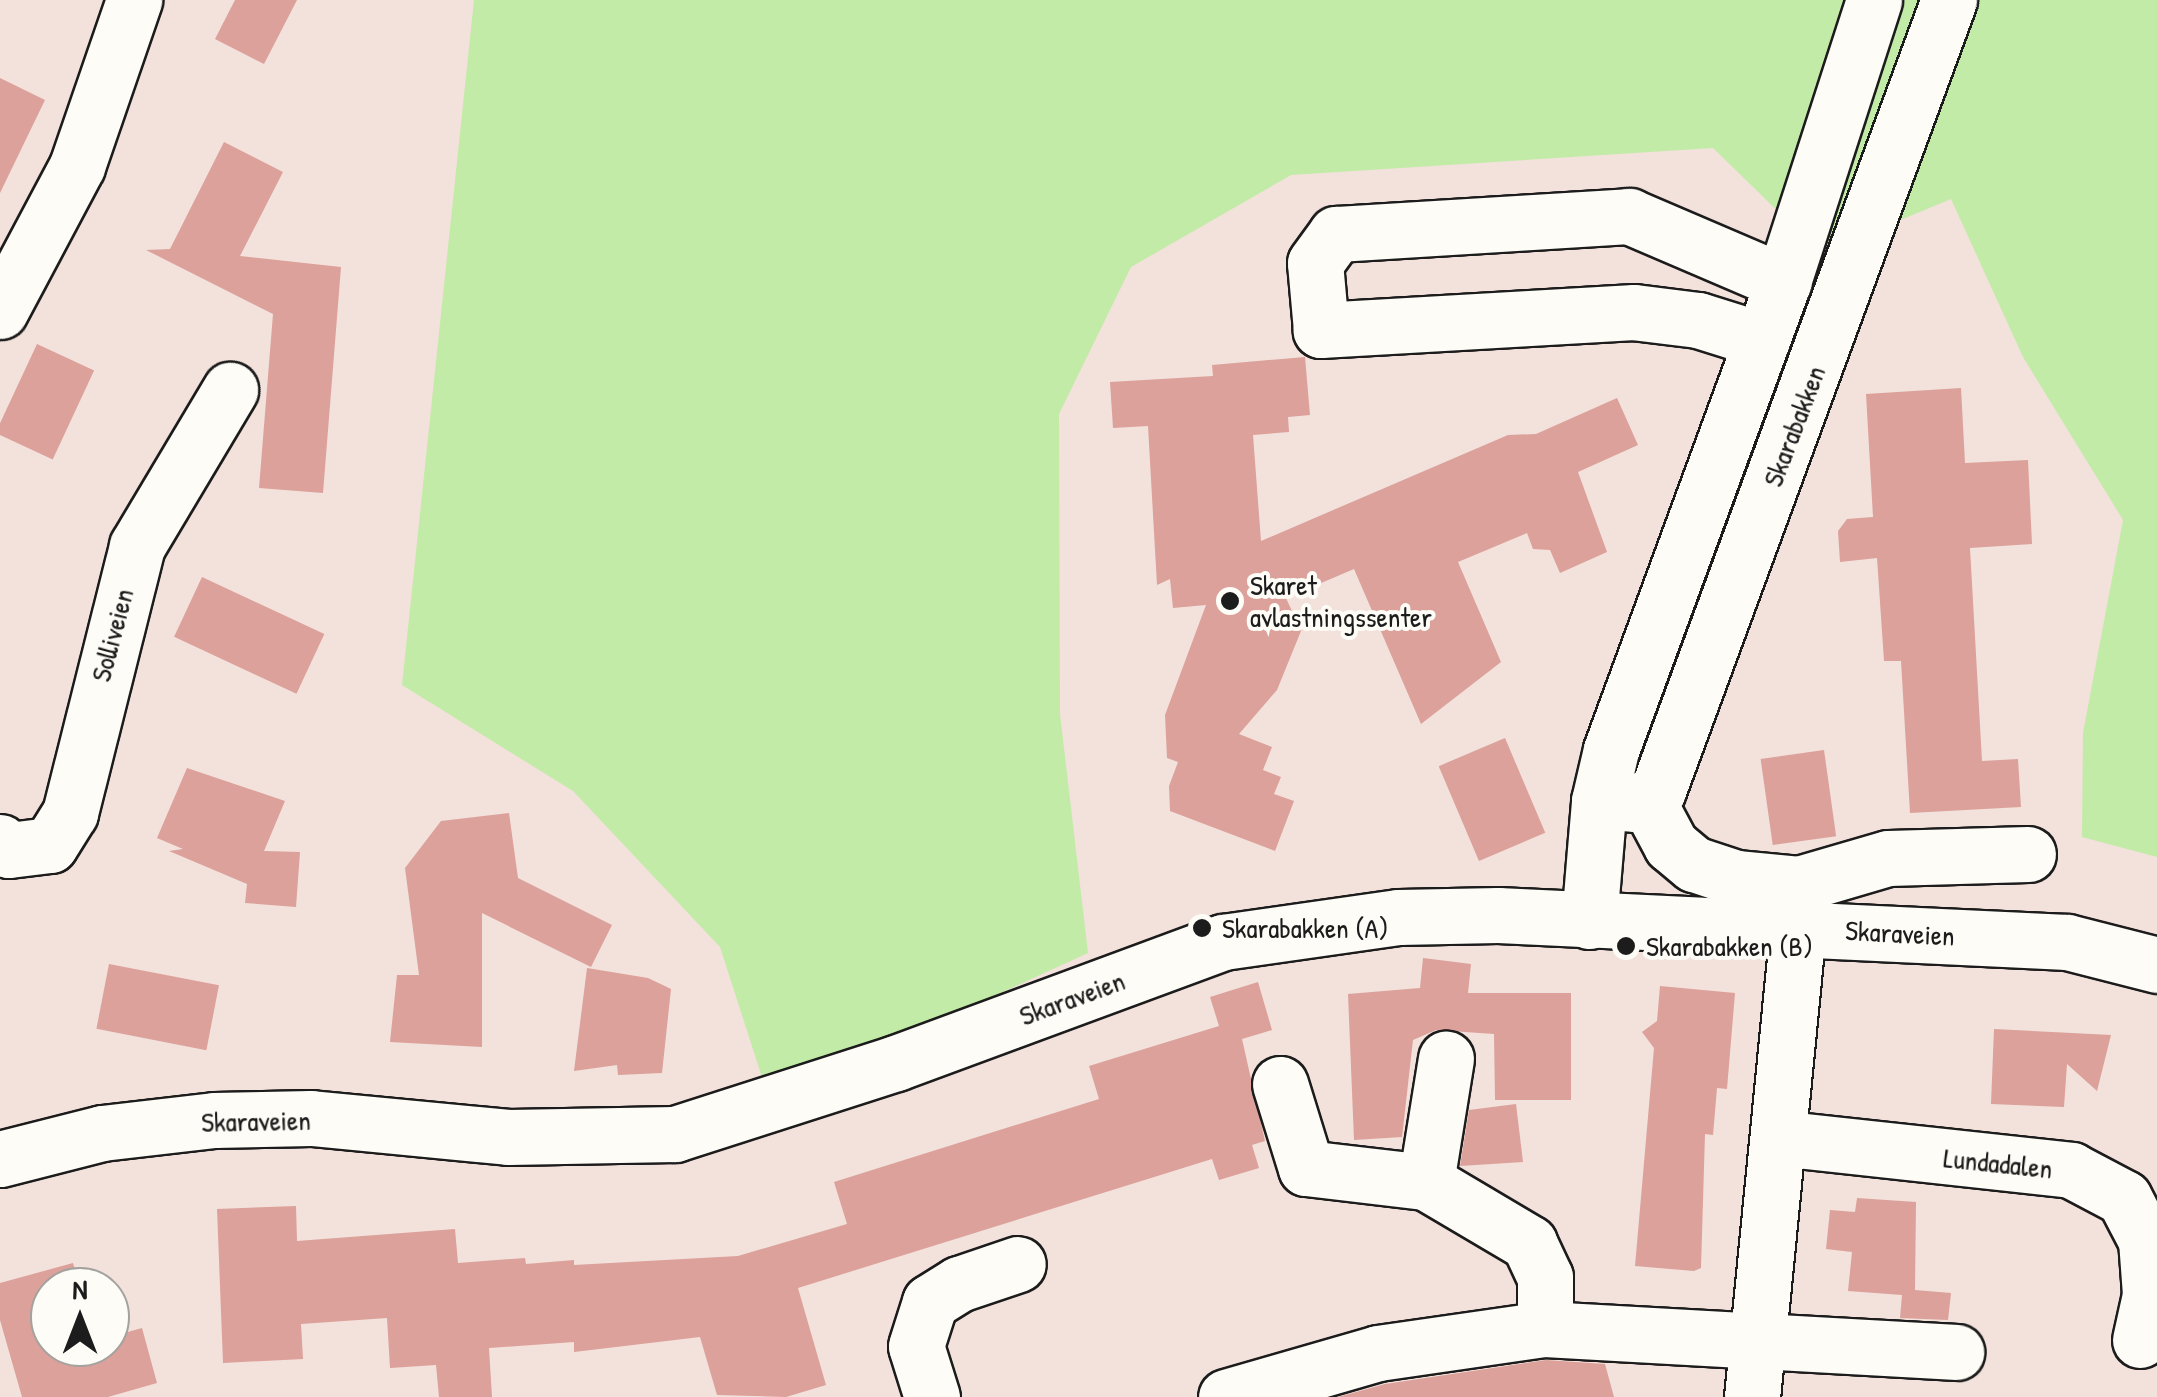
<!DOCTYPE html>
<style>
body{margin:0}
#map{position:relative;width:2157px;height:1397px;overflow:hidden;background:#f3e1db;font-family:"Patrick Hand",sans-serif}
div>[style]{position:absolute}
.green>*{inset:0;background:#c2eba7}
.building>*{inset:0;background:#dba19a;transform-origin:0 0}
.roads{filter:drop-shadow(2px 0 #1c1c1c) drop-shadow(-2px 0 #1c1c1c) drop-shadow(0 2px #1c1c1c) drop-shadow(0 -2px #1c1c1c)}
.minor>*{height:55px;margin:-27.5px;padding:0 27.5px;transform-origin:27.5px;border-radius:27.5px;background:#fdfcf7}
.dots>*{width:28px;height:28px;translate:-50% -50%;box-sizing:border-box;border:5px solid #fdfcf7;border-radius:50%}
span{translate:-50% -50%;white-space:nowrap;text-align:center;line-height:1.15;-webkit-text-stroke:8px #fdfcf7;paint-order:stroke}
.street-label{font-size:28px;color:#1c1c1c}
.poi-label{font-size:28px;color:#1c1c1c}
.left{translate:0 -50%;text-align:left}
.north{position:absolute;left:30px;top:1267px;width:100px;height:100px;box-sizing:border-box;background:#fdfcf7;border:2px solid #a3a29f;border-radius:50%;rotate:0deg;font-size:28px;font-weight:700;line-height:40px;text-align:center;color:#1c1c1c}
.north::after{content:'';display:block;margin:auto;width:35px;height:45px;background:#1c1c1c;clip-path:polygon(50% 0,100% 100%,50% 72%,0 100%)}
</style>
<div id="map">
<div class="green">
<i style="clip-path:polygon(474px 0,2157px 0,2157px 857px,2082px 837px,2083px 733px,2123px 520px,2023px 357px,1951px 199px,1821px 253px,1713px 148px,1291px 175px,1131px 267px,1059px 414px,1060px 714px,1088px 953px,769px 1099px,720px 947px,573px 791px,402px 685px)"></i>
</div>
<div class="building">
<i style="clip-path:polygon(235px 0,297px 0,264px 64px,215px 39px)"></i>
<i style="clip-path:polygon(0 78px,45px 100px,0 193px)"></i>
<i style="clip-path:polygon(224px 142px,283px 172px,240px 256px,341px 267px,323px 493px,259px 488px,273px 314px,146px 250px,170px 249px)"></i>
<i style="left:37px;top:344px;width:63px;height:98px;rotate:25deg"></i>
<i style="clip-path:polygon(1305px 357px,1310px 415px,1288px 417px,1289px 432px,1253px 435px,1261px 541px,1508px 435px,1536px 434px,1617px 398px,1638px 445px,1578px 472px,1607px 552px,1560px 573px,1550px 550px,1533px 549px,1527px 533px,1458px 562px,1501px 662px,1421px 724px,1354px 569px,1286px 598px,1301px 631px,1277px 690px,1239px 734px,1272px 747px,1263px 770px,1281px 777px,1274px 794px,1294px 801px,1275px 851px,1170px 811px,1169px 786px,1178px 762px,1167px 758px,1165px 715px,1206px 605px,1173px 608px,1170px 579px,1157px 585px,1148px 426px,1113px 428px,1110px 382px,1213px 376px,1212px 365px)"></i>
<i style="clip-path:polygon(1961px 388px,1965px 463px,2028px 460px,2032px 544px,1970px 548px,1982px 761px,2018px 759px,2021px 807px,1910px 813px,1901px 661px,1884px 661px,1877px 558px,1840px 562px,1838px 531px,1847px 519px,1873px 517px,1866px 394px)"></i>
<i style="left:202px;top:577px;width:135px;height:66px;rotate:25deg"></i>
<i style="left:1505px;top:738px;width:103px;height:72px;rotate:67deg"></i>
<i style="left:1824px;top:750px;width:87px;height:64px;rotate:82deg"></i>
<i style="clip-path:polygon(187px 768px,285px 801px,264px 851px,300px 852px,296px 907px,245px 903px,247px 884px,169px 851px,183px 849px,157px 838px)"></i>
<i style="clip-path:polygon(509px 813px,518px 878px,612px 925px,591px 967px,482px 913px,482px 1047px,390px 1042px,397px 975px,419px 975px,405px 868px,441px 821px)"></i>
<i style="clip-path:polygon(1423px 958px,1471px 964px,1468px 993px,1571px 993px,1571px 1100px,1495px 1100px,1494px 1034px,1436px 1030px,1413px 1040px,1402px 1137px,1354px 1140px,1348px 994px,1420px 988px)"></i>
<i style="left:109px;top:964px;width:112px;height:66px;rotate:11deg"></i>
<i style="clip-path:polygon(587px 968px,648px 978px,671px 989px,662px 1073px,618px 1075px,617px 1065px,574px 1071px)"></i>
<i style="clip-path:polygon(1258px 982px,1272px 1030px,1242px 1039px,1265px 1141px,1252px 1145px,1259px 1168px,1219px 1180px,1212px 1159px,798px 1288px,826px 1385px,786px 1397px,717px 1395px,700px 1337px,574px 1352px,574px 1342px,489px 1348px,492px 1397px,439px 1397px,436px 1365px,390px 1368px,387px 1318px,301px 1324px,303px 1359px,223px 1363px,217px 1209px,296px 1206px,297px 1241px,455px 1229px,458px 1263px,525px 1258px,526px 1264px,574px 1260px,574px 1265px,738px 1256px,847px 1224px,834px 1182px,1099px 1099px,1089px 1066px,1219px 1026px,1210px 997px)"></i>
<i style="clip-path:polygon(1660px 986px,1735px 993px,1727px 1089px,1717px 1088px,1713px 1135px,1705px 1134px,1701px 1268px,1694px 1271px,1635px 1266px,1654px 1048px,1642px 1032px,1657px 1021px)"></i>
<i style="clip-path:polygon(1994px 1029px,2111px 1035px,2097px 1091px,2067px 1064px,2064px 1107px,1991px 1104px)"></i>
<i style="clip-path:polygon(1516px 1104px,1523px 1162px,1460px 1166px,1469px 1110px)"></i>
<i style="clip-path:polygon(1857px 1198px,1916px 1202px,1915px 1290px,1951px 1293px,1948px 1320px,1900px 1318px,1902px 1295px,1848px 1291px,1852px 1252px,1826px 1249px,1830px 1210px,1855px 1212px)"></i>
<i style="clip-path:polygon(73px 1263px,80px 1287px,50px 1287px,50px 1347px,110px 1347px,110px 1337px,142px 1328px,157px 1383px,108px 1397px,22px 1397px,0 1320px,0 1283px)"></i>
<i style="clip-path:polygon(1546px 1360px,1605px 1364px,1614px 1397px,1338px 1397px,1385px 1384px)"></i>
</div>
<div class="roads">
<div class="minor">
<i style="left:0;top:311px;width:164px;rotate:-62deg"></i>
<i style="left:77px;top:166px;width:176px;rotate:-71deg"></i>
<i style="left:1762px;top:340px;width:67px;rotate:-162.6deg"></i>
<i style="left:1698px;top:320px;width:64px;rotate:-172.9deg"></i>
<i style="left:1634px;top:312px;width:314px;rotate:176.7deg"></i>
<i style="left:1321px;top:330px;width:67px;rotate:-95.1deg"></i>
<i style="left:1315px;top:263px;width:36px;rotate:-54deg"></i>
<i style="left:1336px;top:234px;width:294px;rotate:-3.5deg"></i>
<i style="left:1629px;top:216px;width:168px;rotate:23.2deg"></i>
<i style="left:1647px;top:800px;width:51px;rotate:61.9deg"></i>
<i style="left:1671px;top:845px;width:30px;rotate:40deg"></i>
<i style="left:1694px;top:864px;width:44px;rotate:18.4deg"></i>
<i style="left:1736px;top:878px;width:63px;rotate:5.4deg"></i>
<i style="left:1799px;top:884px;width:93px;rotate:-16.3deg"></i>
<i style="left:1888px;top:858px;width:140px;rotate:-1.6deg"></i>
<i style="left:1599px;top:801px;width:37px;rotate:5deg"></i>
<i style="left:1636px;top:804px;width:26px;rotate:-32deg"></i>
<i style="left:1658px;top:790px;width:842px;rotate:-69.78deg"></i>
<i style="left:0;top:842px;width:12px;rotate:42deg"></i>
<i style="left:9px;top:850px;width:41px;rotate:-7deg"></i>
<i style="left:50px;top:845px;width:38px;rotate:-58deg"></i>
<i style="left:70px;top:813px;width:275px;rotate:-75.9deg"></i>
<i style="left:137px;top:546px;width:182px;rotate:-59.2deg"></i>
<i style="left:1589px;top:921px;width:120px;rotate:-85.2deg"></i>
<i style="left:1599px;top:801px;width:52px;rotate:-76.8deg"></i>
<i style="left:1611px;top:750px;width:499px;rotate:-69.8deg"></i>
<i style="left:1783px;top:282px;width:296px;rotate:-72.1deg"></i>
<i style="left:1280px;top:1084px;width:88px;rotate:72.8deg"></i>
<i style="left:1306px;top:1168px;width:121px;rotate:6.7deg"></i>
<i style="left:1426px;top:1182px;width:120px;rotate:30.6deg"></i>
<i style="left:1529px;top:1243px;width:38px;rotate:65deg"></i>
<i style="left:1545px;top:1277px;width:52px;rotate:90deg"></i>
<i style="left:1778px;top:1138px;width:295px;rotate:6.2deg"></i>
<i style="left:2071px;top:1170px;width:60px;rotate:27.8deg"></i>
<i style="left:2124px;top:1198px;width:47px;rotate:62.4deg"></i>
<i style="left:2146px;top:1240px;width:55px;rotate:85.8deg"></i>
<i style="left:2150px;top:1295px;width:46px;rotate:102.5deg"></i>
<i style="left:0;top:1159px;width:105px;rotate:-14.3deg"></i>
<i style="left:102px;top:1133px;width:113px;rotate:-6.6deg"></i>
<i style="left:214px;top:1120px;width:97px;rotate:-1.2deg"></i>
<i style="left:311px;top:1118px;width:198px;rotate:5.5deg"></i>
<i style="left:508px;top:1137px;width:167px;rotate:-1deg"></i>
<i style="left:675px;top:1134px;width:232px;rotate:-17.8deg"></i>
<i style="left:896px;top:1063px;width:349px;rotate:-20.3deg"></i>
<i style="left:1223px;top:942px;width:177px;rotate:-8.1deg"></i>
<i style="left:1398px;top:917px;width:100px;rotate:-1.1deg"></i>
<i style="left:1498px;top:915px;width:570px;rotate:2.72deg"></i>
<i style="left:2067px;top:942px;width:93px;rotate:14.3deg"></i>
<i style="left:1426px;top:1182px;width:125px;rotate:-80.8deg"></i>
<i style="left:932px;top:1397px;width:53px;rotate:-107.4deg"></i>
<i style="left:916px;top:1346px;width:46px;rotate:-72.3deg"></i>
<i style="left:930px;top:1302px;width:34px;rotate:-32deg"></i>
<i style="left:959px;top:1284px;width:62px;rotate:-18.7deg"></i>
<i style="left:1226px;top:1397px;width:158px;rotate:-16.1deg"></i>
<i style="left:1378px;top:1353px;width:169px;rotate:-8.2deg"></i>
<i style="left:1545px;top:1329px;width:412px;rotate:3.2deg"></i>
<i style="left:1752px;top:1397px;width:471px;rotate:-84.4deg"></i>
</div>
</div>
<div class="dots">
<i style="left:1230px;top:601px;background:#1c1c1c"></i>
<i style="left:1202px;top:928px;background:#1c1c1c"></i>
<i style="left:1626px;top:946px;background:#1c1c1c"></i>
</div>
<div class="street-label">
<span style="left:1794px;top:426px;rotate:-69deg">Skarabakken</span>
<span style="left:112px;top:635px;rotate:-75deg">Solliveien</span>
<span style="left:1900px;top:933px;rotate:3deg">Skaraveien</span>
<span style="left:1072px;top:998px;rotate:-20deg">Skaraveien</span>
<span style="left:256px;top:1121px;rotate:-1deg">Skaraveien</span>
<span style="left:1998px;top:1163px;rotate:6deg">Lundadalen</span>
</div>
<div class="poi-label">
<span class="left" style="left:1250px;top:601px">Skaret<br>avlastningssenter</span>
<span class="left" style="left:1222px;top:928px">Skarabakken (A)</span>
<span class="left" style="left:1646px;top:946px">Skarabakken (B)</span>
</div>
<div class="north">N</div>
</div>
